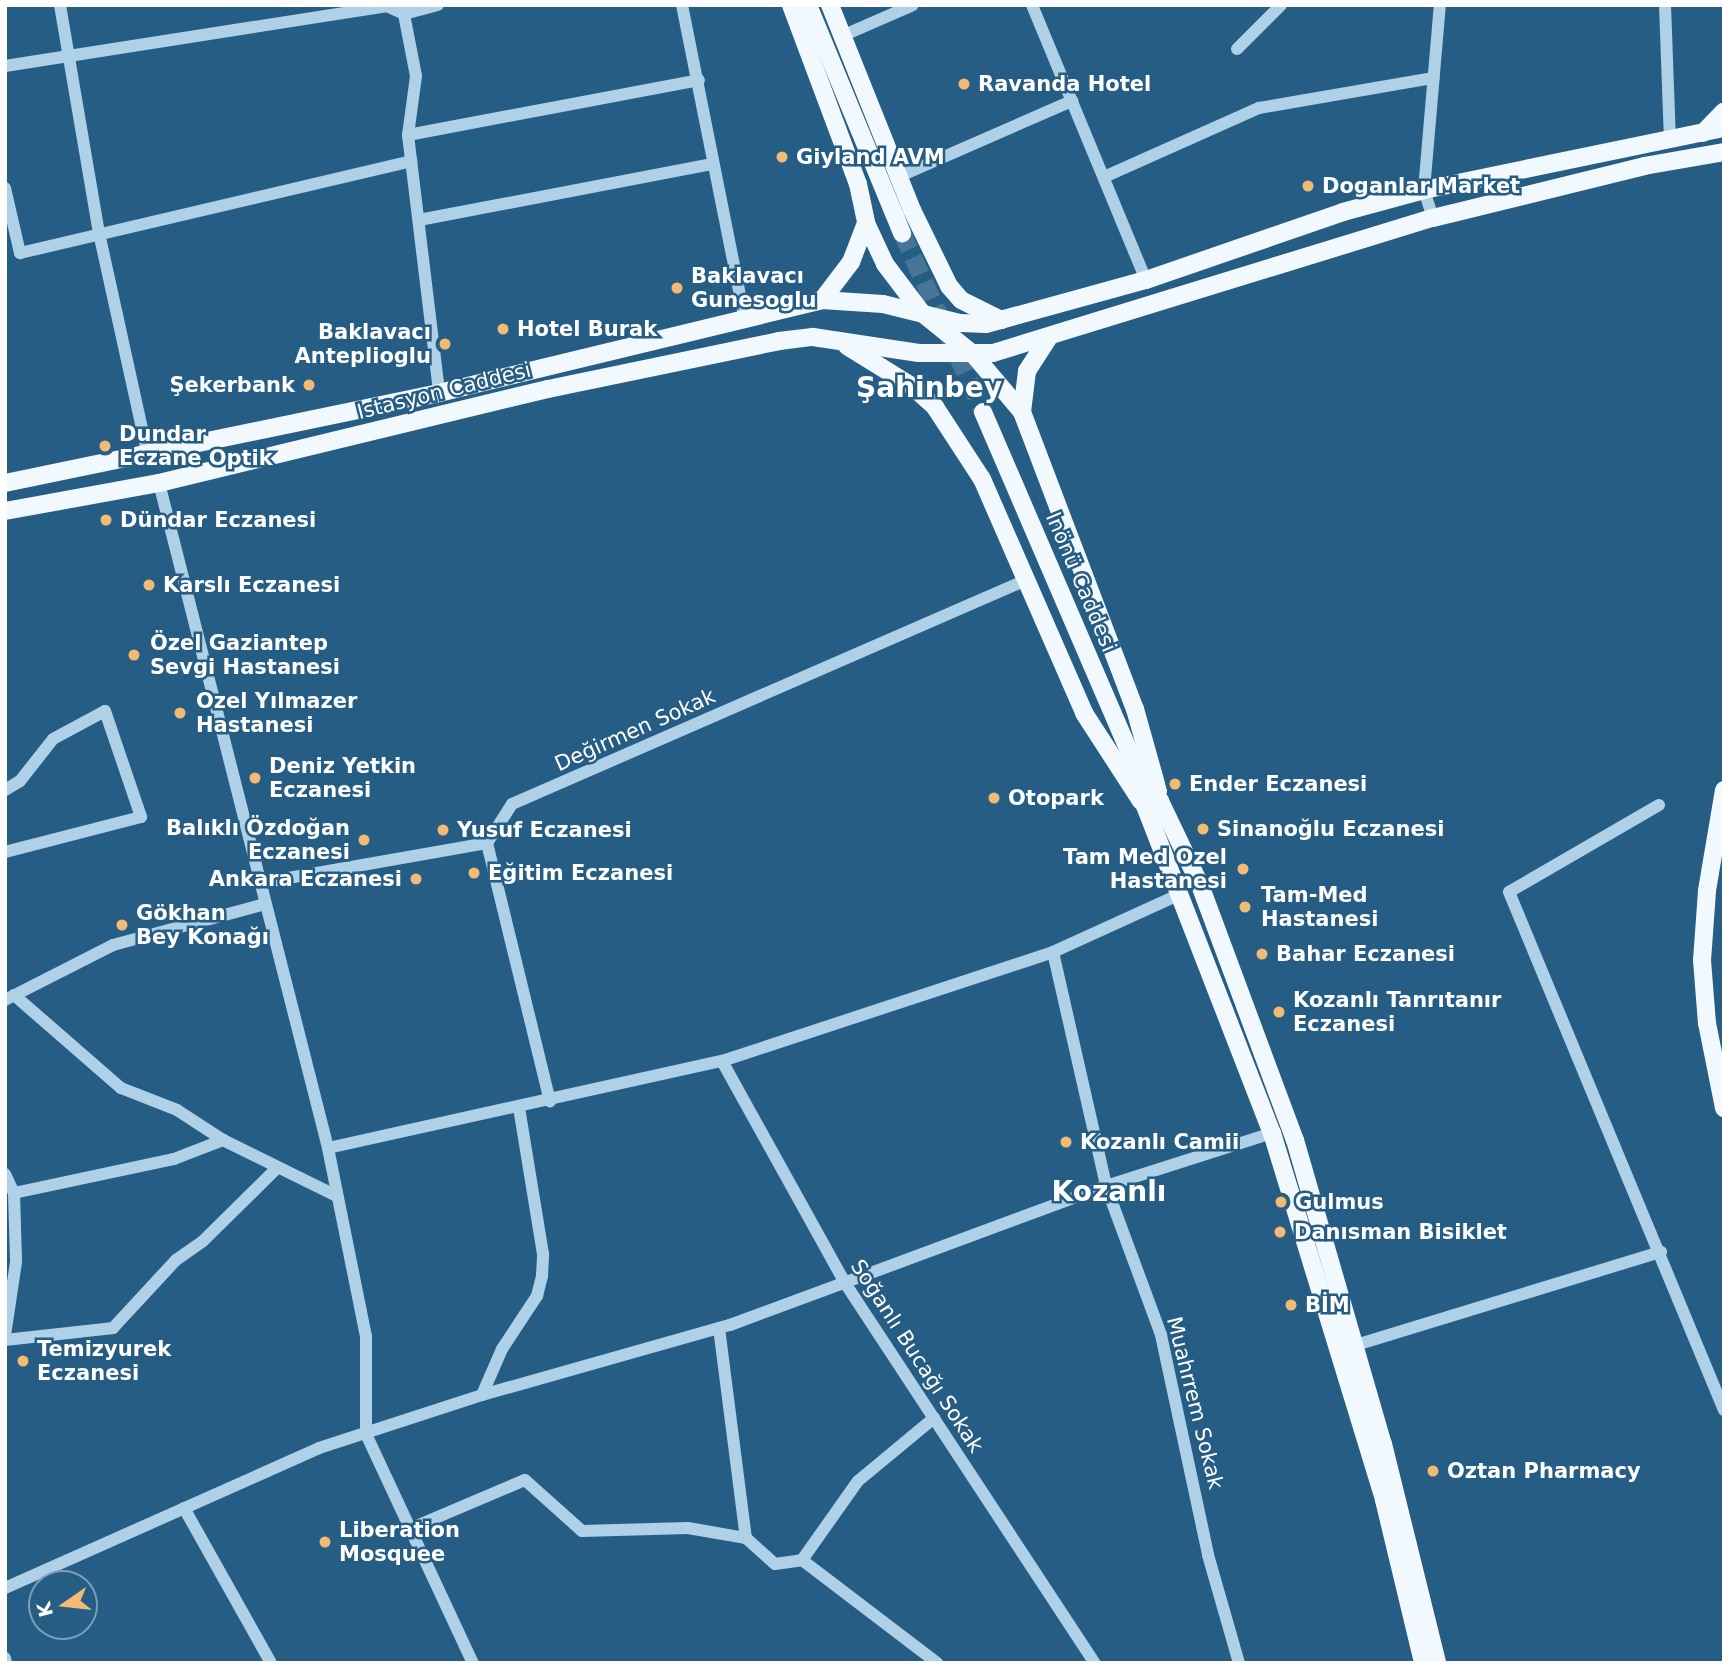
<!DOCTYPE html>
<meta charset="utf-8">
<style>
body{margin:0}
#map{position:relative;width:1729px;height:1668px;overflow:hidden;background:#265d85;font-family:"DejaVu Sans",sans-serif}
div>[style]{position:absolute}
.major-tunnel>*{height:18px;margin-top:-9px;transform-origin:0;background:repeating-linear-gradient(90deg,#477597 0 18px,transparent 0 27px)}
.minor>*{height:12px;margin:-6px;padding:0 6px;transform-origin:6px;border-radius:6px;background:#afd1e8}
.major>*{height:18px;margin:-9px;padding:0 9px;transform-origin:9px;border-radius:9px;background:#f1f8fe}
.dots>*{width:19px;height:19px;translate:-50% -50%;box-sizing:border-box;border:4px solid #265d85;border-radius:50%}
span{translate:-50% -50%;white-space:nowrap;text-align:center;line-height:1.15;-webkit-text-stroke:5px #265d85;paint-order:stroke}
.poi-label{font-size:21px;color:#fff;font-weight:700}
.left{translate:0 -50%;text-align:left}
.right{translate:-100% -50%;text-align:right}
.street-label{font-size:21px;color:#fff}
.district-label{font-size:28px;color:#fff;font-weight:700}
.frame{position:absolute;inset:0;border:7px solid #fff;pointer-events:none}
.north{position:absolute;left:28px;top:1570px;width:70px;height:70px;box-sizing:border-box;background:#265d85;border:2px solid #7d9eb6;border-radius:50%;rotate:256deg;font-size:19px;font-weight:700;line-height:28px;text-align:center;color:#fff}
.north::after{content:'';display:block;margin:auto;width:24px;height:32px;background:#f1bb74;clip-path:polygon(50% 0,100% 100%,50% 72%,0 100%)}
</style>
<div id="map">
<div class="major-tunnel">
<i style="left:902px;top:233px;width:196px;rotate:65.7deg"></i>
</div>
<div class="minor">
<i style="left:60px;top:5px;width:231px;rotate:80.3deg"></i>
<i style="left:99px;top:233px;width:224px;rotate:77.6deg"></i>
<i style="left:682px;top:5px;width:320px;rotate:78.7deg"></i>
<i style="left:1032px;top:5px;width:298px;rotate:67.5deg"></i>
<i style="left:1665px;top:5px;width:136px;rotate:87.9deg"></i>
<i style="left:403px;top:9px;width:68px;rotate:79deg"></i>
<i style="left:416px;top:76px;width:60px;rotate:97.7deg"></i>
<i style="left:408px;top:135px;width:260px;rotate:83.1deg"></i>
<i style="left:842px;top:36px;width:77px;rotate:-23.6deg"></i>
<i style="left:1237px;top:49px;width:62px;rotate:-45deg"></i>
<i style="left:5px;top:66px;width:387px;rotate:-8.9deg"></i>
<i style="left:387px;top:6px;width:19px;rotate:25deg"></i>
<i style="left:404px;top:14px;width:35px;rotate:-15deg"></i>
<i style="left:408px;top:135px;width:296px;rotate:-10.7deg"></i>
<i style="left:900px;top:176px;width:188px;rotate:-23.6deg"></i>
<i style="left:1104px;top:177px;width:170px;rotate:-24deg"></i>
<i style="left:1259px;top:108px;width:177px;rotate:-9.8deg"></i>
<i style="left:5px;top:188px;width:67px;rotate:77deg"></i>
<i style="left:20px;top:253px;width:402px;rotate:-13.2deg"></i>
<i style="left:1433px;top:218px;width:29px;rotate:-108deg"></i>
<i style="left:1424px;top:190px;width:186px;rotate:-85.1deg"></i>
<i style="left:419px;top:220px;width:299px;rotate:-10.8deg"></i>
<i style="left:159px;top:483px;width:686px;rotate:75.74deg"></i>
<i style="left:328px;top:1148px;width:192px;rotate:78.6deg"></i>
<i style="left:366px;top:1336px;width:98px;rotate:90deg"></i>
<i style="left:366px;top:1434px;width:253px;rotate:65deg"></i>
<i style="left:5px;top:790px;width:17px;rotate:-31deg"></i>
<i style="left:20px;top:781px;width:53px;rotate:-51.8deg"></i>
<i style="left:53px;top:739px;width:59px;rotate:-28.3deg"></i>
<i style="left:105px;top:711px;width:112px;rotate:71.2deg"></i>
<i style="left:141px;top:817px;width:140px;rotate:165.6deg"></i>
<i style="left:1659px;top:805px;width:173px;rotate:149.9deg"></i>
<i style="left:1509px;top:892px;width:561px;rotate:67.46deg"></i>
<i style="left:487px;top:843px;width:266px;rotate:76.3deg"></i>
<i style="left:260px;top:883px;width:230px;rotate:-10deg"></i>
<i style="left:487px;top:843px;width:46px;rotate:-57.3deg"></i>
<i style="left:512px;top:804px;width:561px;rotate:-23.55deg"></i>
<i style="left:1053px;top:952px;width:240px;rotate:77.2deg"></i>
<i style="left:1106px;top:1186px;width:159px;rotate:69.7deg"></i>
<i style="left:1161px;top:1335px;width:225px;rotate:77.9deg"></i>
<i style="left:1208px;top:1555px;width:112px;rotate:74deg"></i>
<i style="left:14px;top:995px;width:142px;rotate:41deg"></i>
<i style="left:121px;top:1088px;width:60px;rotate:21.4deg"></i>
<i style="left:177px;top:1110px;width:55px;rotate:33.1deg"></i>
<i style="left:223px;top:1140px;width:127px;rotate:26.2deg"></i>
<i style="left:5px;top:1000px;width:121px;rotate:-27deg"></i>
<i style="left:113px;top:945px;width:157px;rotate:-15.1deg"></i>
<i style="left:722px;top:1061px;width:254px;rotate:61deg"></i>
<i style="left:845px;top:1283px;width:455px;rotate:56.7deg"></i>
<i style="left:328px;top:1148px;width:403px;rotate:-12.5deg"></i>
<i style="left:722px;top:1061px;width:348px;rotate:-18.2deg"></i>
<i style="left:1053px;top:952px;width:140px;rotate:-24.5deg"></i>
<i style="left:5px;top:1174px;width:21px;rotate:65deg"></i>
<i style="left:14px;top:1193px;width:69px;rotate:88.3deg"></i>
<i style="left:16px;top:1262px;width:75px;rotate:98.5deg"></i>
<i style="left:14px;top:1193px;width:164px;rotate:-12deg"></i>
<i style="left:174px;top:1159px;width:53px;rotate:-21.2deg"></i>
<i style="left:719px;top:1328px;width:212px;rotate:82.7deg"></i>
<i style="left:5px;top:1340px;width:109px;rotate:-6.3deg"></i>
<i style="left:113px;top:1328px;width:93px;rotate:-47.2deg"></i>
<i style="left:176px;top:1260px;width:33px;rotate:-35deg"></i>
<i style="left:203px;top:1241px;width:105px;rotate:-44.6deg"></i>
<i style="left:1356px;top:1345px;width:319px;rotate:-17deg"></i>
<i style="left:482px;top:1395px;width:50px;rotate:-66.5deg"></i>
<i style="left:502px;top:1349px;width:64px;rotate:-56.6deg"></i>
<i style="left:537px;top:1296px;width:21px;rotate:-76deg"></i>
<i style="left:542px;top:1276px;width:22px;rotate:-87deg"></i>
<i style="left:543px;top:1254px;width:149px;rotate:-99.3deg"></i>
<i style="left:184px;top:1508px;width:178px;rotate:60.7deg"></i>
<i style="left:407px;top:1530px;width:128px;rotate:-23deg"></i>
<i style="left:525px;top:1480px;width:76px;rotate:41.8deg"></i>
<i style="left:582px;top:1531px;width:106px;rotate:-1.6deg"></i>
<i style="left:688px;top:1528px;width:59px;rotate:9.8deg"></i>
<i style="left:746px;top:1538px;width:39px;rotate:42deg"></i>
<i style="left:775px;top:1564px;width:27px;rotate:-8deg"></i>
<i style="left:802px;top:1560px;width:170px;rotate:37.3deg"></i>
<i style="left:802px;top:1560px;width:97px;rotate:-54.7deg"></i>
<i style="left:858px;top:1481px;width:99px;rotate:-39.7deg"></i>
<i style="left:5px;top:1588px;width:344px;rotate:-24deg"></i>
<i style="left:319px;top:1448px;width:171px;rotate:-18deg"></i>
<i style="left:482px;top:1395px;width:258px;rotate:-15.8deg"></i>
<i style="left:730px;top:1325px;width:401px;rotate:-20.3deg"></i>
<i style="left:1106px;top:1186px;width:174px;rotate:-17.7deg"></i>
<i style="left:5px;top:1658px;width:5px;rotate:79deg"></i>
</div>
<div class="major">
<i style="left:791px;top:5px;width:191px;rotate:69.5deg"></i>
<i style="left:858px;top:184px;width:40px;rotate:78deg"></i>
<i style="left:866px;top:223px;width:42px;rotate:111deg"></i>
<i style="left:851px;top:262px;width:48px;rotate:127.3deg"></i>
<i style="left:808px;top:5px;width:247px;rotate:67.6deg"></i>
<i style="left:830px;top:5px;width:221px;rotate:68.2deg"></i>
<i style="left:912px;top:210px;width:85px;rotate:64deg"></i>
<i style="left:949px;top:286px;width:18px;rotate:49deg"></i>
<i style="left:961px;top:300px;width:45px;rotate:26.6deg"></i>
<i style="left:1703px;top:133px;width:30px;rotate:-46deg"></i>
<i style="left:866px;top:223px;width:45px;rotate:65.1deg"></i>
<i style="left:885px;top:264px;width:61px;rotate:52.9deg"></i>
<i style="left:922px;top:313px;width:65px;rotate:38.8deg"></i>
<i style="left:973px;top:354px;width:76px;rotate:49.8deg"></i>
<i style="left:1022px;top:412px;width:318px;rotate:69.2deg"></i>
<i style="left:1135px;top:709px;width:85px;rotate:74.3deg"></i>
<i style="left:847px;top:346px;width:78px;rotate:31.8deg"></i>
<i style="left:913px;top:387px;width:30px;rotate:42deg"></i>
<i style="left:935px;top:407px;width:86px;rotate:56.9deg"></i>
<i style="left:982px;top:479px;width:255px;rotate:66.4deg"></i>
<i style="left:1084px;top:713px;width:105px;rotate:57.1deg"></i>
<i style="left:983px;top:412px;width:390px;rotate:66.7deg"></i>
<i style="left:1137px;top:770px;width:37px;rotate:77deg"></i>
<i style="left:1145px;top:806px;width:351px;rotate:68.8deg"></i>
<i style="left:1272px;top:1133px;width:384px;rotate:73deg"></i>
<i style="left:1384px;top:1500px;width:168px;rotate:76.5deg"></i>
<i style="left:1022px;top:412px;width:41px;rotate:-83deg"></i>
<i style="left:1027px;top:371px;width:38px;rotate:-57deg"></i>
<i style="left:5px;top:483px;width:443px;rotate:-11.7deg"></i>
<i style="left:439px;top:393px;width:394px;rotate:-13.6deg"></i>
<i style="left:822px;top:300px;width:61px;rotate:3.8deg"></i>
<i style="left:883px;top:304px;width:79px;rotate:13.9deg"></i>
<i style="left:960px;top:323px;width:26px;rotate:2deg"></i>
<i style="left:986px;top:324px;width:166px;rotate:-15.4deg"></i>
<i style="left:1146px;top:280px;width:208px;rotate:-19deg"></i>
<i style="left:1343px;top:212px;width:84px;rotate:-15.2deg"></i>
<i style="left:1424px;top:190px;width:306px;rotate:-11.7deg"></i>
<i style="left:5px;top:511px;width:157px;rotate:-10.3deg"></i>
<i style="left:159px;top:483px;width:400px;rotate:-13.6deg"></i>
<i style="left:548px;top:389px;width:236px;rotate:-11.7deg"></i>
<i style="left:779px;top:341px;width:34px;rotate:-7deg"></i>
<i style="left:813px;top:337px;width:107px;rotate:8.6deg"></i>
<i style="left:919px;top:353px;width:74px"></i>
<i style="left:993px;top:353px;width:460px;rotate:-17.1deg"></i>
<i style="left:1433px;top:218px;width:217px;rotate:-13.8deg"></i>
<i style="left:1644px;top:166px;width:81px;rotate:-9.9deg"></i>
<i style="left:1142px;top:776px;width:31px;rotate:54deg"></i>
<i style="left:1160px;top:801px;width:93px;rotate:64.5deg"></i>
<i style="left:1200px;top:885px;width:272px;rotate:69.6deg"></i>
<i style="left:1295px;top:1140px;width:316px;rotate:73.9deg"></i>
<i style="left:1383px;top:1444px;width:226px;rotate:76.1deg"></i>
<i style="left:1724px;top:790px;width:102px;rotate:99.6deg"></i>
<i style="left:1707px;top:891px;width:69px;rotate:94.1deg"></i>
<i style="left:1702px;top:960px;width:63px;rotate:85.5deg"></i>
<i style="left:1707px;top:1023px;width:87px;rotate:78.7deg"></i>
</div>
<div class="dots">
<i style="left:964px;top:84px;background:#f1bb74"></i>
<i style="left:782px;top:157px;background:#f1bb74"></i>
<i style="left:1308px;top:186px;background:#f1bb74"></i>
<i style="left:677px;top:288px;background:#f1bb74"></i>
<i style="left:503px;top:329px;background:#f1bb74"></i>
<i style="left:445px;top:344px;background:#f1bb74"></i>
<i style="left:309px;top:385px;background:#f1bb74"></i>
<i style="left:105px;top:446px;background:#f1bb74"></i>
<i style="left:106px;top:520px;background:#f1bb74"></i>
<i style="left:149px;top:585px;background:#f1bb74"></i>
<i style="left:134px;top:655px;background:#f1bb74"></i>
<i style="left:180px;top:713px;background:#f1bb74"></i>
<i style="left:255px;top:778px;background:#f1bb74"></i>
<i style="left:1175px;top:784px;background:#f1bb74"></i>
<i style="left:994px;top:798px;background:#f1bb74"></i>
<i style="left:1203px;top:829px;background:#f1bb74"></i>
<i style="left:443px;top:830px;background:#f1bb74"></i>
<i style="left:364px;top:840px;background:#f1bb74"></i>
<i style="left:1243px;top:869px;background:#f1bb74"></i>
<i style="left:474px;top:873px;background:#f1bb74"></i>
<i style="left:416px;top:879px;background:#f1bb74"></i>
<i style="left:1245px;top:907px;background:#f1bb74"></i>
<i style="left:122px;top:925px;background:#f1bb74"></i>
<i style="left:1262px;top:954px;background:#f1bb74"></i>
<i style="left:1279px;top:1012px;background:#f1bb74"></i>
<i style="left:1066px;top:1142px;background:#f1bb74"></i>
<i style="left:1281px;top:1202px;background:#f1bb74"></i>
<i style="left:1280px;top:1232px;background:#f1bb74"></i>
<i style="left:1291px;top:1305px;background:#f1bb74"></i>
<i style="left:23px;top:1361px;background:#f1bb74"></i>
<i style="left:1433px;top:1471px;background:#f1bb74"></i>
<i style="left:325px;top:1542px;background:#f1bb74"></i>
</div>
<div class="poi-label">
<span class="left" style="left:978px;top:84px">Ravanda Hotel</span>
<span class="left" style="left:796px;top:157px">Giyland AVM</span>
<span class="left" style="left:1322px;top:186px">Doganlar Market</span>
<span class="left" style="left:691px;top:288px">Baklavacı<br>Gunesoglu</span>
<span class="left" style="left:517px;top:329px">Hotel Burak</span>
<span class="right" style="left:431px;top:344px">Baklavacı<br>Anteplioglu</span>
<span class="right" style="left:295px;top:385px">Şekerbank</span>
<span class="left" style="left:119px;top:446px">Dundar<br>Eczane Optik</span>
<span class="left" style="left:120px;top:520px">Dündar Eczanesi</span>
<span class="left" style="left:163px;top:585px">Karslı Eczanesi</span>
<span class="left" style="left:150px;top:655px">Özel Gaziantep<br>Sevgi Hastanesi</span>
<span class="left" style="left:196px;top:713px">Ozel Yılmazer<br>Hastanesi</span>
<span class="left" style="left:269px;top:778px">Deniz Yetkin<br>Eczanesi</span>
<span class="left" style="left:1189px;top:784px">Ender Eczanesi</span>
<span class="left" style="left:1008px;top:798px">Otopark</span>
<span class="right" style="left:350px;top:840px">Balıklı Özdoğan<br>Eczanesi</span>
<span class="left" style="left:1217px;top:829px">Sinanoğlu Eczanesi</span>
<span class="left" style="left:457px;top:830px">Yusuf Eczanesi</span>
<span class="right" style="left:1227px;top:869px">Tam Med Ozel<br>Hastanesi</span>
<span class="left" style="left:488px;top:873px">Eğitim Eczanesi</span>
<span class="right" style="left:402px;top:879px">Ankara Eczanesi</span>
<span class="left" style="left:1261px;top:907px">Tam-Med<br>Hastanesi</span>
<span class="left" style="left:136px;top:925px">Gökhan<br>Bey Konağı</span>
<span class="left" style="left:1276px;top:954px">Bahar Eczanesi</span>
<span class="left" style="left:1293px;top:1012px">Kozanlı Tanrıtanır<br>Eczanesi</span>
<span class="left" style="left:1080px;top:1142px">Kozanlı Camii</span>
<span class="left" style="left:1295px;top:1202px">Gulmus</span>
<span class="left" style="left:1294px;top:1232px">Danısman Bisiklet</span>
<span class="left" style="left:1305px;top:1305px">BİM</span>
<span class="left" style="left:37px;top:1361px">Temizyurek<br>Eczanesi</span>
<span class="left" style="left:1447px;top:1471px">Oztan Pharmacy</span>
<span class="left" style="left:339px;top:1542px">Liberation<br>Mosquee</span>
</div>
<div class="street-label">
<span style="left:444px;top:391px;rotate:-14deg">Istasyon Caddesi</span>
<span style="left:1081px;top:582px;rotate:67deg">Inönü Caddesi</span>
<span style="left:635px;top:730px;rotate:-24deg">Değirmen Sokak</span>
<span style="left:917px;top:1356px;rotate:57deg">Soğanlı Bucağı Sokak</span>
<span style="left:1195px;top:1403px;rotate:76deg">Muahrrem Sokak</span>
</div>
<div class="district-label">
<span style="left:929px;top:388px">Şahinbey</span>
<span style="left:1109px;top:1192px">Kozanlı</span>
</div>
<div class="frame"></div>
<div class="north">K</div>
</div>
